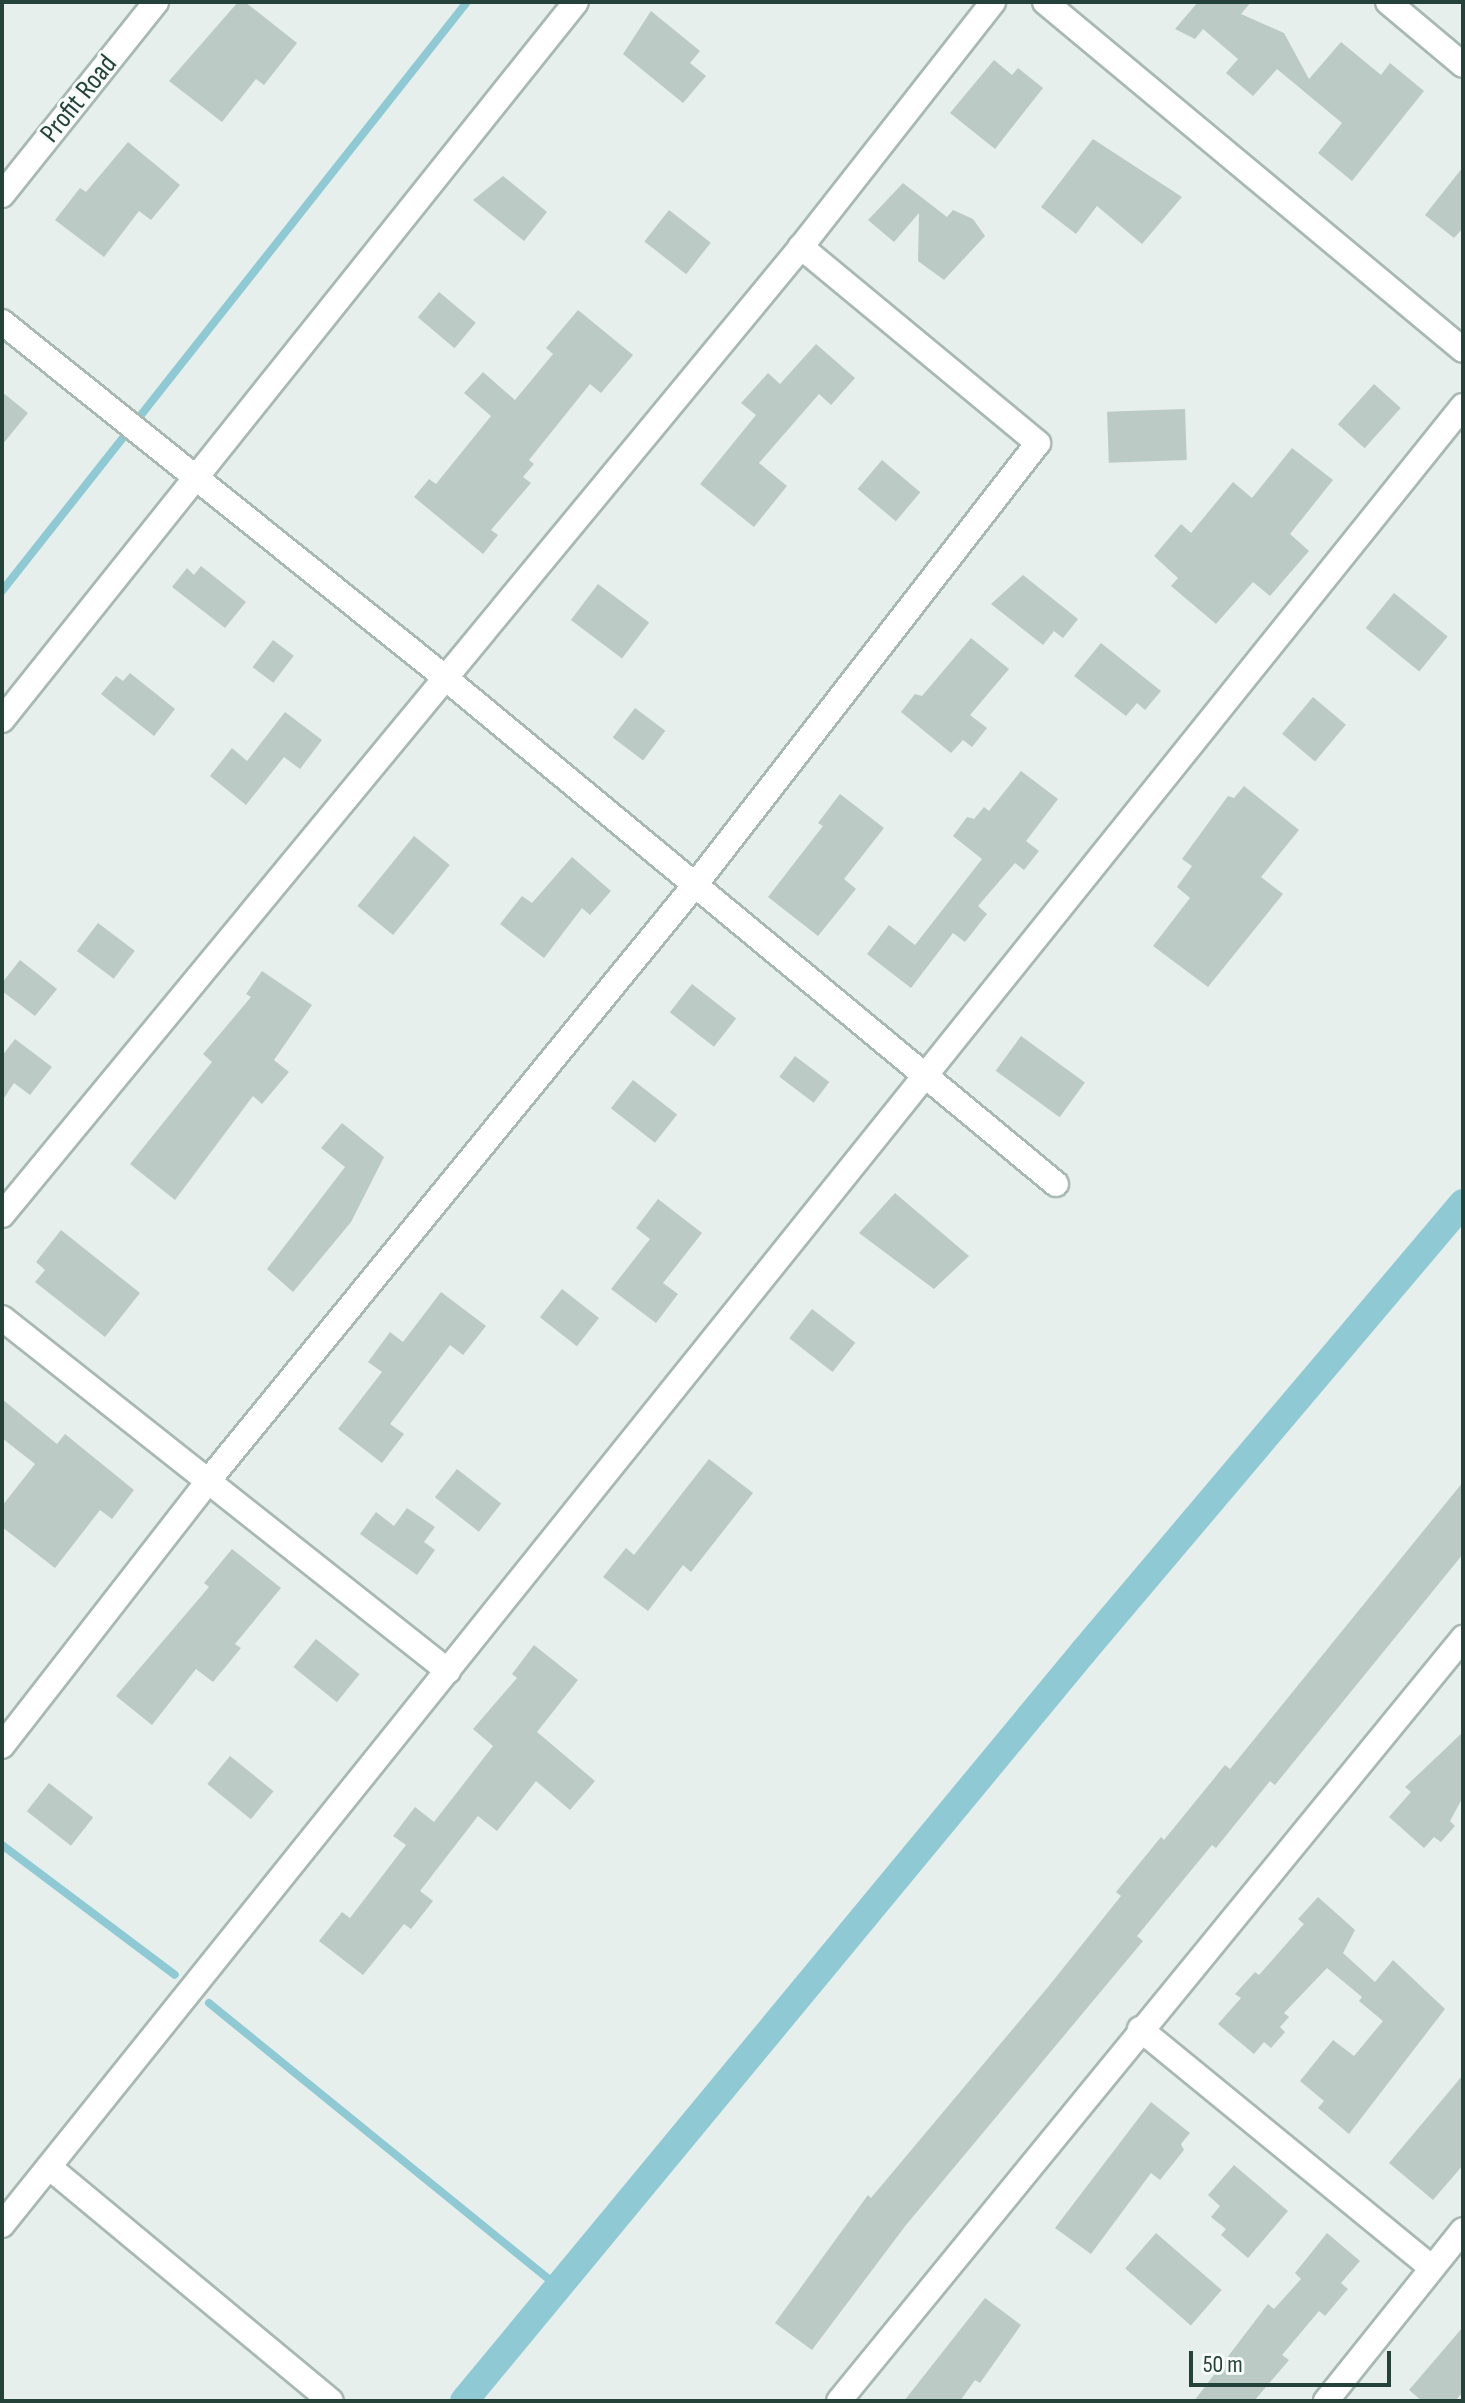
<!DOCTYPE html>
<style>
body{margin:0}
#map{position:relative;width:1465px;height:2403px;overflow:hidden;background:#e6efeb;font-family:"Sofia Sans Condensed",sans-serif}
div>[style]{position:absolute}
.stream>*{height:8px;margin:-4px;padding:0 4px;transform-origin:4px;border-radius:4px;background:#8ec9d4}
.canal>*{height:28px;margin:-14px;padding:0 14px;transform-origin:14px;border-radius:14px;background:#8ec9d4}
.building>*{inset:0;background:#bbcac4;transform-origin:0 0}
.roads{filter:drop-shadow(2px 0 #a8b8b2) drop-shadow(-2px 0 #a8b8b2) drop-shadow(0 2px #a8b8b2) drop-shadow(0 -2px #a8b8b2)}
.street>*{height:24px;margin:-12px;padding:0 12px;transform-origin:12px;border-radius:12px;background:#fff}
.secondary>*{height:24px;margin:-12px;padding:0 12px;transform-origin:12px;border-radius:12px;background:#fff}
span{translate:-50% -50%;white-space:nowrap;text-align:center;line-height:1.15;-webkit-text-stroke:6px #f7fbf9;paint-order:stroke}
.street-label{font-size:28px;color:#24423a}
.frame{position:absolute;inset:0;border:4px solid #24423a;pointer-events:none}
.scale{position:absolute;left:1189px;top:2351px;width:202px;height:36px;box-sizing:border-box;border:4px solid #24423a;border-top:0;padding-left:10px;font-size:24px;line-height:28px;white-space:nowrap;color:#24423a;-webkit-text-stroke:6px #f7fbf9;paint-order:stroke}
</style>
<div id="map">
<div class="stream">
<i style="left:2px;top:591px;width:750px;rotate:-51.71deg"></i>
<i style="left:2px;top:1845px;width:216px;rotate:36.9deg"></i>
<i style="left:209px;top:2003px;width:451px;rotate:39.1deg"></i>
</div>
<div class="canal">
<i style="left:464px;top:2401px;width:973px;rotate:-50.42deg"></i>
<i style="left:1084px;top:1651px;width:587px;rotate:-49.77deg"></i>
</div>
<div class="building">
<i style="clip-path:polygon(238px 2px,245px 2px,297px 43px,264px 85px,256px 79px,222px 122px,169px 81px)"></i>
<i style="clip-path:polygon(1198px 2px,1251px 2px,1241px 14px,1284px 33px,1309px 79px,1341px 42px,1381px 75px,1390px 63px,1424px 91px,1352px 181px,1318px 153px,1342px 123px,1277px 69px,1253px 96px,1226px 73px,1238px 59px,1203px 29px,1195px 39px,1175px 29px)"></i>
<i style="clip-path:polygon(651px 11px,700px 51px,690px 63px,706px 76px,683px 103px,623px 54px)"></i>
<i style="clip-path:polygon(994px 60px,1012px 75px,1018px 68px,1043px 88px,995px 149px,950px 113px)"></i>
<i style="clip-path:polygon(1093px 139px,1182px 197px,1142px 244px,1097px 206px,1076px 234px,1041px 207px)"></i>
<i style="clip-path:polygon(128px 142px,180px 185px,151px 220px,139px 211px,104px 257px,55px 220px,80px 188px,86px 192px)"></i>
<i style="clip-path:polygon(1463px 167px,1463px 228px,1454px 238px,1425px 215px)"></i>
<i style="clip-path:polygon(503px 176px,547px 212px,524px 241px,473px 200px)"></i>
<i style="clip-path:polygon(903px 183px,947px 217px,953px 210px,973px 219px,985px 236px,944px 280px,918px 261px,919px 213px,894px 242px,868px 220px)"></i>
<i style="left:669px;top:210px;width:53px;height:40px;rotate:38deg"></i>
<i style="left:439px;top:292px;width:48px;height:33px;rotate:40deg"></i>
<i style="clip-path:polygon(578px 310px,633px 355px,601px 393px,590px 384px,529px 460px,534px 464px,523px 477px,531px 483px,491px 530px,498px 535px,483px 554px,414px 497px,429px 479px,436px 484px,491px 416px,464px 393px,483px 372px,515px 400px,553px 354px,546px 348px)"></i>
<i style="clip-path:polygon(816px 344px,855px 378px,831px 405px,819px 394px,759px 463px,787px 486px,754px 527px,700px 484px,756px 415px,741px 403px,768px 373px,780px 384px)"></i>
<i style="left:1374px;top:384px;width:36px;height:54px;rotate:42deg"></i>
<i style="clip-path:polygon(2px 392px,28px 413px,2px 445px)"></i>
<i style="left:1185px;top:409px;width:51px;height:78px;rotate:88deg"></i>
<i style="clip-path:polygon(1292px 448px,1333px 480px,1290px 534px,1309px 551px,1270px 596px,1253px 582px,1216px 624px,1171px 586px,1178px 578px,1154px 556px,1181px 524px,1191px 533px,1233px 482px,1252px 498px)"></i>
<i style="left:882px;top:460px;width:50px;height:38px;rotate:40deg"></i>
<i style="clip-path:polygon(201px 566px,246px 602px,225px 628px,172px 587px,187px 568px,194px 575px)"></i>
<i style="clip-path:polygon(1023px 575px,1078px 619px,1063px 638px,1054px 631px,1043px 645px,991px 604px)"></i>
<i style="left:598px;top:584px;width:64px;height:45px;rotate:37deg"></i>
<i style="left:1394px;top:593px;width:69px;height:45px;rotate:39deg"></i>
<i style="clip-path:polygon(971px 638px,1009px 669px,970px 715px,987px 728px,972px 747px,963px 740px,951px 753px,901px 712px,915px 694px,922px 696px)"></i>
<i style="left:273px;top:640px;width:26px;height:34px;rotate:37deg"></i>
<i style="clip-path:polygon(1101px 643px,1161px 691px,1145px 710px,1137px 703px,1126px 716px,1074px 676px)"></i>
<i style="clip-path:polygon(130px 673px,175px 709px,154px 736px,101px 694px,116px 676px,123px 681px)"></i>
<i style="left:1313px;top:697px;width:43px;height:48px;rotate:40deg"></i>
<i style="left:635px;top:708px;width:38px;height:37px;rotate:37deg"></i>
<i style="clip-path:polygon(285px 712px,322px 740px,300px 769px,284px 757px,246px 805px,210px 776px,232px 748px,247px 761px)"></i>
<i style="clip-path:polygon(1021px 771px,1058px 799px,1026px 841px,1039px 851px,1024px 870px,1015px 863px,978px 906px,987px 914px,965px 942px,953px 933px,911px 988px,867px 954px,889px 925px,915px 945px,982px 859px,953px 836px,967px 817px,974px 819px,984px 807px,989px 811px)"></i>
<i style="clip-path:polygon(1244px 786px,1299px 830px,1261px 877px,1283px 894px,1208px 987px,1153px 946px,1190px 898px,1177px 887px,1192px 866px,1182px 859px,1228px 796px,1234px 798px)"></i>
<i style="clip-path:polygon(840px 794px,884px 828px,844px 879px,856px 889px,818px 936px,768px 897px,823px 826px,818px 823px)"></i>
<i style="left:414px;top:836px;width:46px;height:90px;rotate:39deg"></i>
<i style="clip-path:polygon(572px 857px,611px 891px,590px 915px,582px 908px,544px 958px,500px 924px,522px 896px,532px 903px)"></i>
<i style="left:98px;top:923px;width:46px;height:35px;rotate:37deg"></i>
<i style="clip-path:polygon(20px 960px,57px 989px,35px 1016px,2px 991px,2px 983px)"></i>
<i style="clip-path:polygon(262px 971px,312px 1005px,274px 1060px,289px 1072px,262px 1104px,253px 1096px,175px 1200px,130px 1164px,212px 1062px,203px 1054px,251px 997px,246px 994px)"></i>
<i style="left:692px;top:984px;width:56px;height:36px;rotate:38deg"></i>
<i style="left:1021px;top:1036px;width:79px;height:43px;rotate:36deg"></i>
<i style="clip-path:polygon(15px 1039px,52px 1067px,30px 1095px,14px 1083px,2px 1101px,2px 1056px)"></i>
<i style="left:795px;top:1056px;width:43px;height:26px;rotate:37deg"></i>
<i style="left:633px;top:1080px;width:56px;height:36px;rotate:38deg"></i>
<i style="clip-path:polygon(342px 1123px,384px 1157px,351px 1222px,293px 1292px,267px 1269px,345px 1167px,321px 1148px)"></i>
<i style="clip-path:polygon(895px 1193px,969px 1256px,934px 1289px,859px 1233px)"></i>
<i style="clip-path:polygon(658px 1199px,702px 1233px,663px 1283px,678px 1294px,656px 1323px,611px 1289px,650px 1239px,636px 1228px)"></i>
<i style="clip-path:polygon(61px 1230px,140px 1293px,105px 1337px,35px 1282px,45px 1270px,36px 1262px)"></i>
<i style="left:562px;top:1289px;width:47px;height:36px;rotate:38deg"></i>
<i style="clip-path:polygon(441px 1292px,486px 1326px,463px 1355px,450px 1345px,390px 1424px,404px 1434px,382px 1463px,338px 1429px,382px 1372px,368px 1362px,390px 1332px,403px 1342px)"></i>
<i style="left:812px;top:1309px;width:55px;height:37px;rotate:38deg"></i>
<i style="clip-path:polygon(2px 1399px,57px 1444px,65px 1434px,134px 1490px,112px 1519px,100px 1510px,55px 1568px,2px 1527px,2px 1506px,35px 1464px,2px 1438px)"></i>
<i style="clip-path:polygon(709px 1459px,753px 1493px,691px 1572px,683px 1565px,648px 1611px,603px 1577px,626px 1548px,634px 1555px)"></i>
<i style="left:457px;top:1469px;width:56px;height:36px;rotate:38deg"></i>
<i style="clip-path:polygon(1463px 1482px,1463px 1554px,1275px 1785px,1270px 1781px,1216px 1848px,1212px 1845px,1137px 1936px,1143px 1941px,906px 2225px,812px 2350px,775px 2323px,868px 2195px,871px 2198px,1048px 1987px,1121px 1896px,1116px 1892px,1161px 1837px,1164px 1840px,1225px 1765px,1230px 1769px)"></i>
<i style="clip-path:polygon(407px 1508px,435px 1527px,424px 1542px,435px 1550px,417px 1575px,360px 1534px,376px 1512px,394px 1526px)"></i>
<i style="clip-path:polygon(232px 1549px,281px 1588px,235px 1644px,241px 1648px,213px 1682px,196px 1669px,152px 1725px,116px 1696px,209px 1587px,204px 1583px)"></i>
<i style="left:316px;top:1639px;width:56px;height:36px;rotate:39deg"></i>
<i style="clip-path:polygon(534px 1645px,578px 1680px,537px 1732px,595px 1781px,570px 1810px,536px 1781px,497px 1831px,478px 1816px,420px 1891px,433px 1901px,411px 1929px,404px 1924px,363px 1975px,319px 1941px,342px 1912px,350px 1918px,406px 1845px,393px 1836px,415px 1807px,434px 1822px,493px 1746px,473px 1729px,517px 1678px,512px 1674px)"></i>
<i style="clip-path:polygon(1463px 1732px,1463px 1797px,1450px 1821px,1455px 1826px,1441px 1842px,1434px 1837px,1424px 1848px,1389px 1817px,1411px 1792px,1405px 1787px)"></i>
<i style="left:230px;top:1756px;width:56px;height:36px;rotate:39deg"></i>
<i style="left:49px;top:1783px;width:56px;height:36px;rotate:38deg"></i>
<i style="clip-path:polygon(1318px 1897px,1355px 1930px,1343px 1953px,1375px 1982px,1393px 1960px,1445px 2009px,1349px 2134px,1318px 2108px,1324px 2101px,1300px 2081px,1333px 2040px,1354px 2056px,1383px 2021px,1359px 2001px,1362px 1997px,1327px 1968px,1284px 2013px,1289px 2017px,1280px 2027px,1285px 2032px,1271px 2048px,1264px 2042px,1254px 2054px,1218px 2024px,1241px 1998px,1235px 1994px,1255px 1972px,1259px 1975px,1304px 1924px,1298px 1919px)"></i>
<i style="clip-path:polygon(1463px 2075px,1463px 2165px,1433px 2200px,1389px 2163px)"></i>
<i style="clip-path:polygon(1151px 2102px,1190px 2133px,1181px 2144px,1184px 2150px,1160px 2180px,1151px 2173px,1091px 2254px,1055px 2228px)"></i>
<i style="clip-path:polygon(1234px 2165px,1288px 2211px,1248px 2258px,1221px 2235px,1226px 2229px,1211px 2217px,1220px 2206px,1208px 2195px)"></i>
<i style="left:1156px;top:2233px;width:87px;height:47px;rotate:41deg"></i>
<i style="clip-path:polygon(1327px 2233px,1360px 2261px,1341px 2283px,1348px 2289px,1325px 2316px,1319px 2311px,1282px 2355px,1289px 2360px,1254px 2401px,1194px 2401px,1268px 2304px,1274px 2309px,1301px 2279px,1295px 2273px)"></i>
<i style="clip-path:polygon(985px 2298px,1021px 2325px,980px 2383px,975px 2380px,960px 2401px,904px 2401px)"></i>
<i style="clip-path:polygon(1463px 2327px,1463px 2392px,1455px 2401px,1422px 2401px,1409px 2390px)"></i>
</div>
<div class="roads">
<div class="street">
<i style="left:1045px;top:2px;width:544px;rotate:39.78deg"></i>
<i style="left:2px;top:322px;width:566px;rotate:38.75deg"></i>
<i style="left:443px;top:676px;width:796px;rotate:39.65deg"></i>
<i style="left:2px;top:720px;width:919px;rotate:-51.36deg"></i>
<i style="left:2px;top:1215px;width:1255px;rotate:-50.46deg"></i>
<i style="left:801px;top:247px;width:311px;rotate:-51.9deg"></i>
<i style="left:2px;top:1318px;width:569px;rotate:38.36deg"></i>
<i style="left:2px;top:1746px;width:336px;rotate:-52.1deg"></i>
<i style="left:208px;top:1481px;width:770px;rotate:-50.75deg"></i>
<i style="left:695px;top:885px;width:559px;rotate:-52.19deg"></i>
<i style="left:1038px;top:443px;width:308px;rotate:-140.4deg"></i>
<i style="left:1140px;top:2029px;width:377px;rotate:39.3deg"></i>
<i style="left:49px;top:2167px;width:366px;rotate:39.7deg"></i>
<i style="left:2px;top:2225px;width:2333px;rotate:-51.23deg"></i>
<i style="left:839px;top:2401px;width:986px;rotate:-50.72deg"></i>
<i style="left:1326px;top:2401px;width:219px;rotate:-51.3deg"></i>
</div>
<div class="secondary">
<i style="left:1388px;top:2px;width:98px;rotate:40deg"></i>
<i style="left:2px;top:195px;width:247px;rotate:-51.4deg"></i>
</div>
</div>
<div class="street-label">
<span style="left:79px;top:99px;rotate:-51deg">Profit Road</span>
</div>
<div class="frame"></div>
<div class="scale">50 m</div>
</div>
